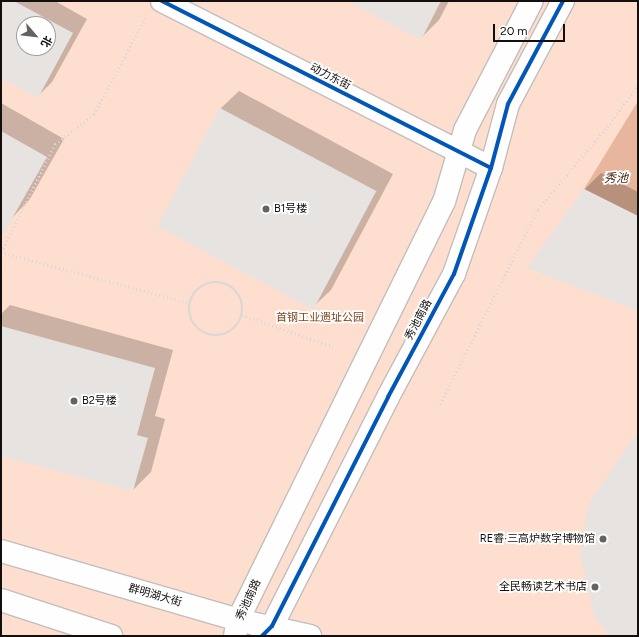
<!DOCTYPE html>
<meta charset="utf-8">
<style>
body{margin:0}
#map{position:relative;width:639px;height:637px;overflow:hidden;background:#fefbf9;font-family:Figtree,"Noto Sans SC",sans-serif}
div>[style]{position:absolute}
.green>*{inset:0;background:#fedece}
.water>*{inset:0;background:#e7b69c}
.shadow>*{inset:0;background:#0003}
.building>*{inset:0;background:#e7e3e1;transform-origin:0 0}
.path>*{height:2.5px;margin-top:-1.25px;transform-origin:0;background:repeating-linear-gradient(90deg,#d9d7d7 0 1px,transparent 0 4px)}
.path>.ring{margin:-1.25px;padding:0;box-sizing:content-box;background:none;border:2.5px solid #d9d7d7;border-radius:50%}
.roads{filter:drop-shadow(1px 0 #c2bebc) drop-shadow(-1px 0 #c2bebc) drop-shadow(0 1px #c2bebc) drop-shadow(0 -1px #c2bebc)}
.tertiary>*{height:22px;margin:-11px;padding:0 11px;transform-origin:11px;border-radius:11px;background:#fffefe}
.secondary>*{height:22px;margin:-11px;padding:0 11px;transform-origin:11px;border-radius:11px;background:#fffefe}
.cycleway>*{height:4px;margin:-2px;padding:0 2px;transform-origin:2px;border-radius:2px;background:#0057b8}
.dots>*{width:11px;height:11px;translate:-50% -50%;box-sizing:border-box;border:2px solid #fff;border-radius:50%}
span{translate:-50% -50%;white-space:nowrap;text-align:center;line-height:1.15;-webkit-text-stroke:3.5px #fff;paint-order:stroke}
.street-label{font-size:11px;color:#120f0d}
.poi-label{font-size:11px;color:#120f0d}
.left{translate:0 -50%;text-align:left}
.right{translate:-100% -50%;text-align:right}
.park-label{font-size:11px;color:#82421b}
.water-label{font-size:12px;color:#461b00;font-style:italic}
.frame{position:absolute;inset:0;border:2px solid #120f0d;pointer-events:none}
.north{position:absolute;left:16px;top:16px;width:40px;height:40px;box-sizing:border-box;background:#fff;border:1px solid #a09f9e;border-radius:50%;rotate:118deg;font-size:11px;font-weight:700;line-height:16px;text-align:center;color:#120f0d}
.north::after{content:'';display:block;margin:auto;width:14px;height:18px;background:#656260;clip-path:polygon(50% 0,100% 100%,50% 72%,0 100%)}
.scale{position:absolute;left:493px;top:24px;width:72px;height:18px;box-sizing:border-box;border:2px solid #120f0d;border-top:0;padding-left:5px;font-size:12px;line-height:14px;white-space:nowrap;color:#120f0d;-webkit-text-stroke:3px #fff;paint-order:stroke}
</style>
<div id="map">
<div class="green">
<i style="clip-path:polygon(evenodd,1px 1px,638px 1px,638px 636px,1px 636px,1px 1px,24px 24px,48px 24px,48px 48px,24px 48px,24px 24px)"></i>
</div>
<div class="water">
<i style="clip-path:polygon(638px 101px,638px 216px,584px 189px)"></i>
</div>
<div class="shadow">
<i style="clip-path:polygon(evenodd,1px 1px,55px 1px,87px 19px,52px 82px,37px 97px,1px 77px,1px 1px,24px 24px,48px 24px,48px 48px,24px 48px,24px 24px)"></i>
<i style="clip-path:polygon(371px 1px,449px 1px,439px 20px,421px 38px)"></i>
<i style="clip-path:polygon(239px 91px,393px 174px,331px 290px,312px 308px,220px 109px)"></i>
<i style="clip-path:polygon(1px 103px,64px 139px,30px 199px,12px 218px,1px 212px)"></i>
<i style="clip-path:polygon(601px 173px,638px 192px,638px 307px,584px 190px)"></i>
<i style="clip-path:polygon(10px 305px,173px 350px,155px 416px,165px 419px,151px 472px,133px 490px,1px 454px,1px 314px)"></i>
</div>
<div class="building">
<i style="clip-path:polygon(evenodd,1px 1px,14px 1px,73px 33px,38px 98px,1px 78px,1px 1px,24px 24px,48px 24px,48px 48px,24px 48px,24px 24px)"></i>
<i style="clip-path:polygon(347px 1px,441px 1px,421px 40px)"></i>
<i style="left:220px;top:108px;width:177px;height:134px;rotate:28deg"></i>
<i style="clip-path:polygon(1px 131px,47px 157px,1px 238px)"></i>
<i style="clip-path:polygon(584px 189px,638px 216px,638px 311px,527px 268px)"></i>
<i style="clip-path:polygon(1px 326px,155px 368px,137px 435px,148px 438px,133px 491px,1px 456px)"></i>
<i style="clip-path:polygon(638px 432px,638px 636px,609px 636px,594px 615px,580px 553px,589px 503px)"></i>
</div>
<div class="path">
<i style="left:1px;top:252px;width:121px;rotate:-63.4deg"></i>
<i style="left:55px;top:144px;width:49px;rotate:-37.6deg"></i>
<i style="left:94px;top:114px;width:111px;rotate:-62deg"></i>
<i style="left:1px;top:252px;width:195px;rotate:15.2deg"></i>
<i class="ring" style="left:189px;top:282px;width:51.5px;height:51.5px"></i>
<i style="left:242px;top:315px;width:97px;rotate:19.2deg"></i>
<i style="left:440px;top:404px;width:218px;rotate:-63.3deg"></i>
<i style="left:538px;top:209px;width:107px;rotate:-49.9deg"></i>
<i style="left:607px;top:127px;width:52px;rotate:-53.6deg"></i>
</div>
<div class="roads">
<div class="tertiary">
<i style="left:162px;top:1px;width:369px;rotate:26.9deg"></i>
<i style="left:235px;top:636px;width:16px;rotate:-79deg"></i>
<i style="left:238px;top:620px;width:466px;rotate:-63.8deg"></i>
<i style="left:444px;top:202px;width:75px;rotate:-73.7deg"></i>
<i style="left:465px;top:130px;width:145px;rotate:-62.6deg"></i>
<i style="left:262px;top:636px;width:14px;rotate:-45deg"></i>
<i style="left:272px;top:626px;width:257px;rotate:-63.1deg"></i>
<i style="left:388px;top:397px;width:140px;rotate:-61.8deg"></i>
<i style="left:454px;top:274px;width:112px;rotate:-70.8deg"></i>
<i style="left:491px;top:168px;width:66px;rotate:-75.1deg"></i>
<i style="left:508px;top:104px;width:117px;rotate:-61.9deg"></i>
</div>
<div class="secondary">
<i style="left:1px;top:551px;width:247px;rotate:16.2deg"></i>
<i style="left:238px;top:620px;width:74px;rotate:12.5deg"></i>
<i style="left:1px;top:600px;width:116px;rotate:18.1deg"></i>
</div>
</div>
<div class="cycleway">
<i style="left:162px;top:1px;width:369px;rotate:26.9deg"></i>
<i style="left:262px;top:636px;width:14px;rotate:-45deg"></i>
<i style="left:272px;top:626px;width:257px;rotate:-63.1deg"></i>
<i style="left:388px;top:397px;width:140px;rotate:-61.8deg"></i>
<i style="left:454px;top:274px;width:112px;rotate:-70.8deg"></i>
<i style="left:491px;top:168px;width:66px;rotate:-75.1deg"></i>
<i style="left:508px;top:104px;width:117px;rotate:-61.9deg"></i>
</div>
<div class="dots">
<i style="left:266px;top:209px;background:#656260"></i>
<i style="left:74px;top:401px;background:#656260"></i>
<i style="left:603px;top:539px;background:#656260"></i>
<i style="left:595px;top:587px;background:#656260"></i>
</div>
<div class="street-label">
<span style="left:330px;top:77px;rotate:27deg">动力东街</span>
<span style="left:419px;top:320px;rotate:-62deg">秀池南路</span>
<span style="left:155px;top:596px;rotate:16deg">群明湖大街</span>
<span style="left:249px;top:600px;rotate:-65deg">秀池南路</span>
</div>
<div class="poi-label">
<span class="left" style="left:274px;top:209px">B1号楼</span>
<span class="left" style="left:82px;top:401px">B2号楼</span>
<span class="right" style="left:595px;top:539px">RE睿·三高炉数字博物馆</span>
<span class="right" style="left:587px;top:587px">全民畅读艺术书店</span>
</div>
<div class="park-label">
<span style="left:320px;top:318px">首钢工业遗址公园</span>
</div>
<div class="water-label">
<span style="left:616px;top:179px">秀池</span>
</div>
<div class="frame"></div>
<div class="north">北</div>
<div class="scale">20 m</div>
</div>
